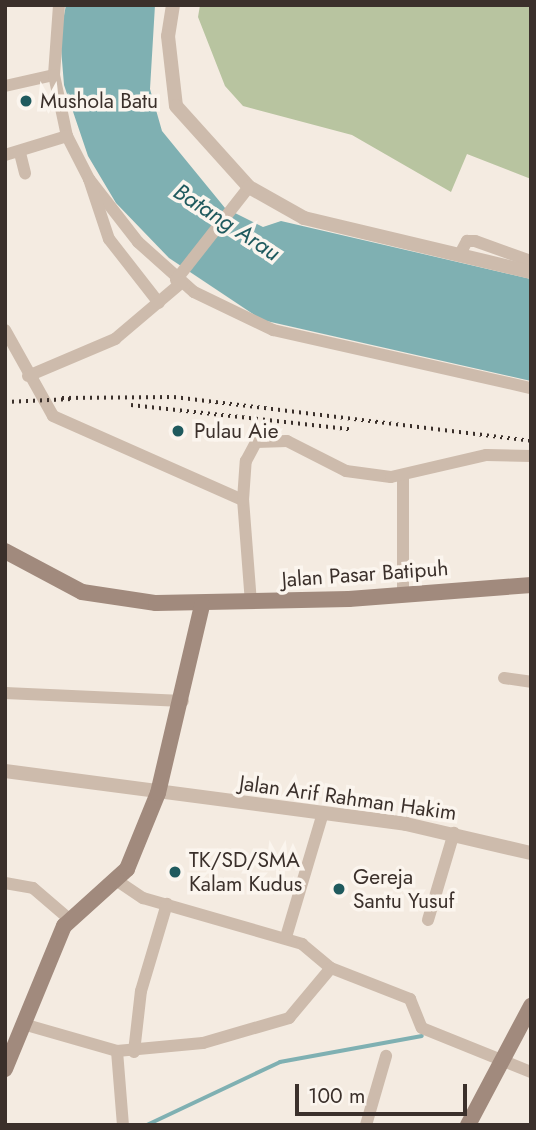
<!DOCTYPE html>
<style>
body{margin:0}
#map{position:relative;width:536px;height:1130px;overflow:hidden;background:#f4ebe1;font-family:Jost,sans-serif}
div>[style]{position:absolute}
.green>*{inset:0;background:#b8c4a0}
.water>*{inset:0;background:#7fb0b2}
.stream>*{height:3.5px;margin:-1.75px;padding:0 1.75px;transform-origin:1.75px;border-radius:1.75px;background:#7fb0b2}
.minor>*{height:12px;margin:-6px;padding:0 6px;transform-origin:6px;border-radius:6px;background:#cdbbac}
.tertiary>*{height:14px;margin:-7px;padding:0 7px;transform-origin:7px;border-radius:7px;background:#cdbbac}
.secondary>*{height:16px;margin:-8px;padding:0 8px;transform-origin:8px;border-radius:8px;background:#a18a7d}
.rail>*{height:3.5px;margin-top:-1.75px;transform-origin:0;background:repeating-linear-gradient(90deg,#3b302b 0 2px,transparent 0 7px)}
.dots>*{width:19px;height:19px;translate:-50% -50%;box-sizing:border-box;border:4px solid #fbf5ee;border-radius:50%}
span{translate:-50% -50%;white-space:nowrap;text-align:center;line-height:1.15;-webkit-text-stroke:7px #fbf5ee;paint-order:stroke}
.poi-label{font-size:21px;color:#3b302b}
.left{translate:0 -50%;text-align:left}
.street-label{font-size:21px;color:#3b302b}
.water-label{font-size:23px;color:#1f5a5e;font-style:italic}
.frame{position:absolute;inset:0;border:7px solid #3b302b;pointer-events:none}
.scale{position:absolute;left:295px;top:1084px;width:172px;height:32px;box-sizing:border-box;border:4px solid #3b302b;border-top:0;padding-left:9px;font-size:21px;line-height:24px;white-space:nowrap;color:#3b302b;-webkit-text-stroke:5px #fbf5ee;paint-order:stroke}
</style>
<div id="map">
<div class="green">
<i style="clip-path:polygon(200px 5px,531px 5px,531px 179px,467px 154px,451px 192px,352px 135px,243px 106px,225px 86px,198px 17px)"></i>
</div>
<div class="water">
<i style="clip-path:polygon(66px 5px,155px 5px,150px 89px,162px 131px,225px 208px,263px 227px,281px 221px,531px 279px,531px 381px,262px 320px,169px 258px,116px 203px,88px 156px,64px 85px,60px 36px)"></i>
</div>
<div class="stream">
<i style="left:147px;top:1125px;width:147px;rotate:-25.3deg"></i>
<i style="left:280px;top:1062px;width:144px;rotate:-10.4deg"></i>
</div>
<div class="minor">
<i style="left:54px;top:75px;width:70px;rotate:-85.9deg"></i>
<i style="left:5px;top:86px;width:50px;rotate:-12.7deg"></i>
<i style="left:54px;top:75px;width:62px;rotate:78deg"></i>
<i style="left:67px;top:136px;width:48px;rotate:62.9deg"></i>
<i style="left:89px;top:179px;width:80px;rotate:52.1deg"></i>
<i style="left:138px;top:242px;width:75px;rotate:41.8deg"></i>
<i style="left:194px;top:292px;width:88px;rotate:25.7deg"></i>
<i style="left:273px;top:330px;width:264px;rotate:12.7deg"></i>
<i style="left:20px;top:153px;width:21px;rotate:76deg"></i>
<i style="left:5px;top:155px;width:65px;rotate:-17deg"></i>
<i style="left:89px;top:179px;width:63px;rotate:71.6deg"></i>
<i style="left:109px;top:239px;width:81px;rotate:52deg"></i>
<i style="left:460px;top:254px;width:15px;rotate:-62deg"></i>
<i style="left:467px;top:241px;width:8px"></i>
<i style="left:475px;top:241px;width:59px;rotate:19.7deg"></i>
<i style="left:176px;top:280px;width:118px;rotate:-51.9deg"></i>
<i style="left:5px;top:330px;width:98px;rotate:60.8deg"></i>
<i style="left:53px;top:416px;width:208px;rotate:23.9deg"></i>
<i style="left:28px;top:376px;width:95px;rotate:-23deg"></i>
<i style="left:115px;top:339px;width:87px;rotate:-40.3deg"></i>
<i style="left:403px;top:592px;width:117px;rotate:-90deg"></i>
<i style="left:251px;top:603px;width:103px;rotate:-94.4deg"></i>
<i style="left:243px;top:500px;width:39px;rotate:-86deg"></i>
<i style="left:246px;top:461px;width:21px;rotate:-62deg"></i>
<i style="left:256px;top:442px;width:31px;rotate:-2deg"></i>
<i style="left:287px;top:441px;width:66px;rotate:27deg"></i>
<i style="left:346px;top:471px;width:45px;rotate:7.6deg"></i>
<i style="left:391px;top:477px;width:98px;rotate:-13deg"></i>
<i style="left:486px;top:455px;width:45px;rotate:1.3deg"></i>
<i style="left:504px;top:678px;width:27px;rotate:8deg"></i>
<i style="left:5px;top:693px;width:178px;rotate:2.6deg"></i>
<i style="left:119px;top:882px;width:29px;rotate:34deg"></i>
<i style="left:143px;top:898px;width:166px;rotate:16.1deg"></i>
<i style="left:302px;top:944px;width:38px;rotate:40deg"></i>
<i style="left:331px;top:968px;width:85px;rotate:21.4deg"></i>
<i style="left:410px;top:999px;width:31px;rotate:68deg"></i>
<i style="left:422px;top:1028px;width:118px;rotate:22deg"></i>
<i style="left:5px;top:883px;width:28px;rotate:10deg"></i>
<i style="left:33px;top:888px;width:48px;rotate:40.7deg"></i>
<i style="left:428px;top:920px;width:91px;rotate:-73.4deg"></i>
<i style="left:286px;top:937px;width:129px;rotate:-73.4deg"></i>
<i style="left:23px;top:1024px;width:98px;rotate:16deg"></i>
<i style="left:117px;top:1051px;width:86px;rotate:-5.3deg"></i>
<i style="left:203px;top:1043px;width:90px;rotate:-16.2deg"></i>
<i style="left:289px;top:1018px;width:65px;rotate:-50deg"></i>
<i style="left:117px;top:1051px;width:74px;rotate:85.4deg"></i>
<i style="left:134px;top:1052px;width:61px;rotate:-83.5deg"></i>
<i style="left:141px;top:991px;width:91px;rotate:-73.4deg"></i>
<i style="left:366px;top:1125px;width:72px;rotate:-73.8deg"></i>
</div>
<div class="tertiary">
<i style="left:173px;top:5px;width:31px;rotate:99deg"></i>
<i style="left:168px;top:36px;width:70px;rotate:83.5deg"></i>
<i style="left:176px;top:106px;width:109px;rotate:48deg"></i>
<i style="left:249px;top:187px;width:63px;rotate:29.4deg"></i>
<i style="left:304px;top:218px;width:233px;rotate:13.4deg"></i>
<i style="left:5px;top:771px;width:404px;rotate:7.5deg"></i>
<i style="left:406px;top:824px;width:128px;rotate:13.1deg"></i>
</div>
<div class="secondary">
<i style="left:5px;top:551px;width:87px;rotate:28deg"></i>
<i style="left:82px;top:592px;width:75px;rotate:8.5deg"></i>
<i style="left:156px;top:603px;width:193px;rotate:-1.2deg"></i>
<i style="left:349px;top:599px;width:183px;rotate:-4.4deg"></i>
<i style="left:5px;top:1069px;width:155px;rotate:-67.6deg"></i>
<i style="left:64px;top:926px;width:85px;rotate:-42.1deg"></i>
<i style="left:127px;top:869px;width:82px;rotate:-67.8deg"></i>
<i style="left:158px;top:793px;width:193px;rotate:-76.8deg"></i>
<i style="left:468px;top:1125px;width:135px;rotate:-62.1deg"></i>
</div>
<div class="rail">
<i style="left:62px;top:398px;width:112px;rotate:-0.5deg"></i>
<i style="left:174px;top:397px;width:360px;rotate:7deg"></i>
<i style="left:5px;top:402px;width:67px;rotate:-2.6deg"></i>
<i style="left:131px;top:405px;width:220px;rotate:6.3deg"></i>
</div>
<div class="dots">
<i style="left:26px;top:101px;background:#1f5a5e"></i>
<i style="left:178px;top:431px;background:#1f5a5e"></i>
<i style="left:175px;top:872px;background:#1f5a5e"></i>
<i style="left:339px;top:889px;background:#1f5a5e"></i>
</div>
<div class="poi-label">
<span class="left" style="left:40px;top:101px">Mushola Batu</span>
<span class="left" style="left:194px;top:431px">Pulau Aie</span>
<span class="left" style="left:189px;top:872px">TK/SD/SMA<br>Kalam Kudus</span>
<span class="left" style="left:353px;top:889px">Gereja<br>Santu Yusuf</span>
</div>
<div class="street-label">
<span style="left:365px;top:574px;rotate:-4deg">Jalan Pasar Batipuh</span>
<span style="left:348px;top:798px;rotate:8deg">Jalan Arif Rahman Hakim</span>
</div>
<div class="water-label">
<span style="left:227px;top:222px;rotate:33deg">Batang Arau</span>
</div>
<div class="frame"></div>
<div class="scale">100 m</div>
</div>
